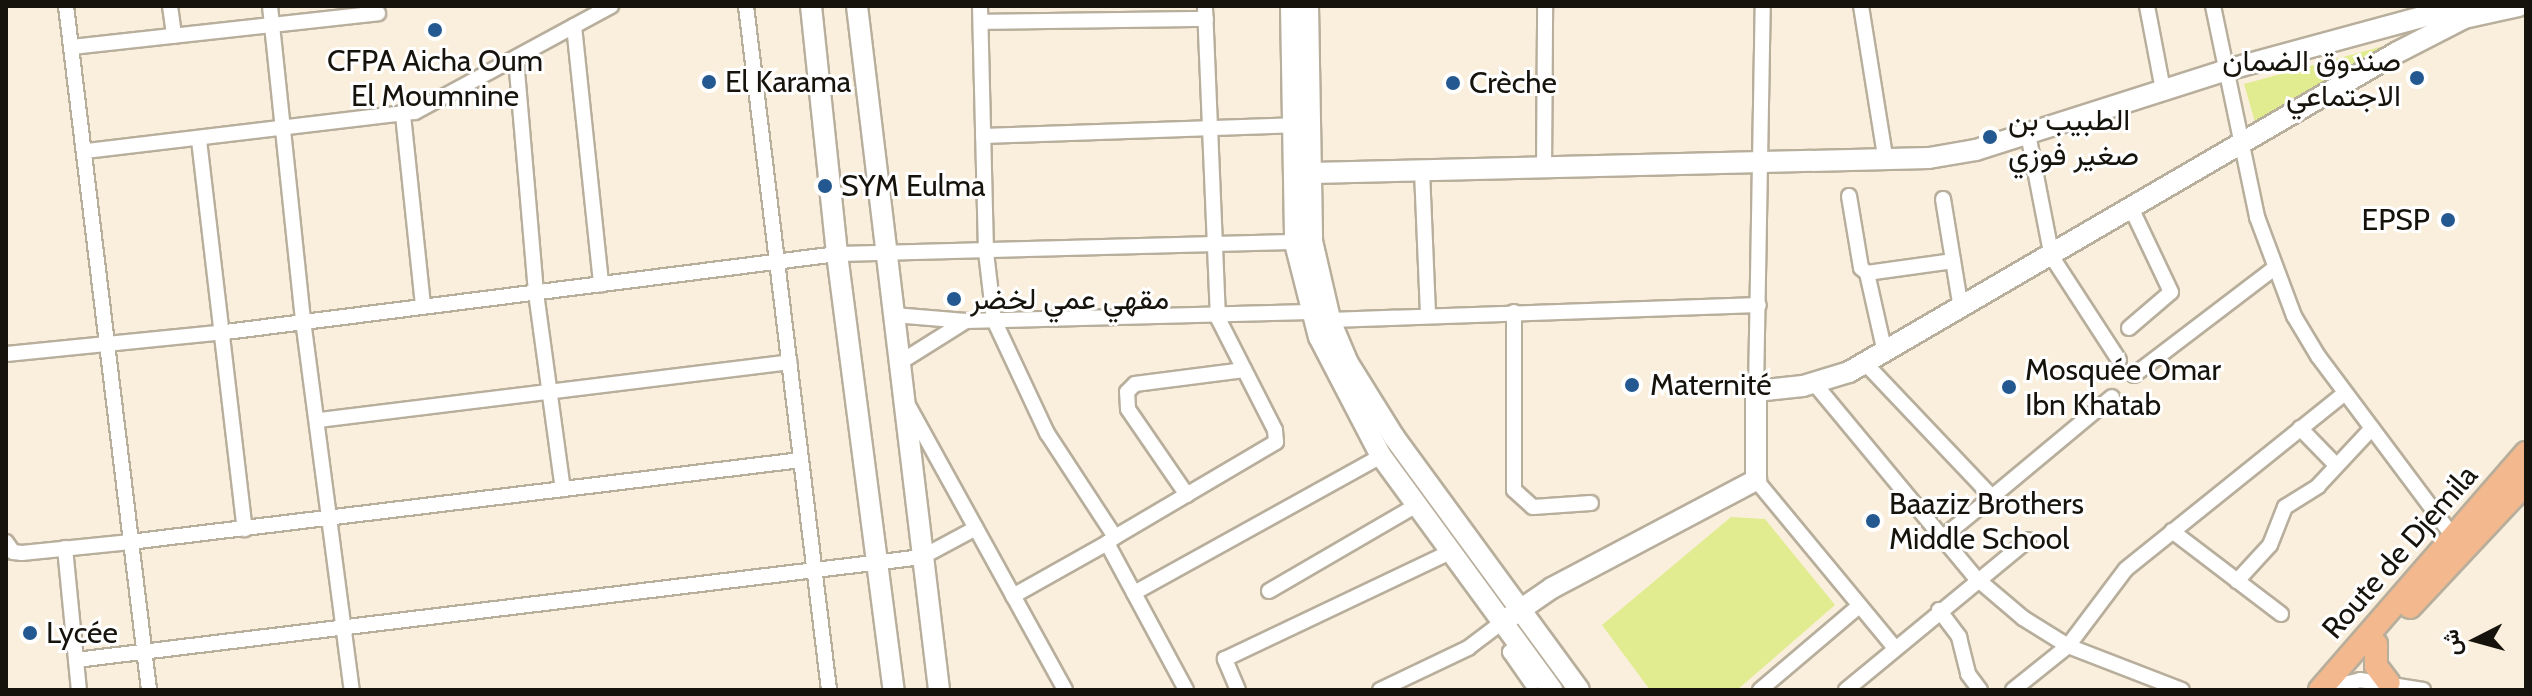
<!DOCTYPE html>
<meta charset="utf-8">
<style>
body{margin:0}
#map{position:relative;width:2532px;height:696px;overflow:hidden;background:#faefdd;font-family:Cabin,Vazirmatn,sans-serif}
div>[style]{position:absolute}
.green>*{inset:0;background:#e1eb90}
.roads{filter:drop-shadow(2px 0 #b8ae9c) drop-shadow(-2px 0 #b8ae9c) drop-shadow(0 2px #b8ae9c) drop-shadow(0 -2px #b8ae9c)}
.street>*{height:14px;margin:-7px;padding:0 7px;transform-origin:7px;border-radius:7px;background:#fff}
.secondary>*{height:20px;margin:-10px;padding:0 10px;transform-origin:10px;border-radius:10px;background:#fff}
.primary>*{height:22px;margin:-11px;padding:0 11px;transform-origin:11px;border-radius:11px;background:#f3b88e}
.dots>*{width:22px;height:22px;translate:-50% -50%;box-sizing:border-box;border:4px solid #fff;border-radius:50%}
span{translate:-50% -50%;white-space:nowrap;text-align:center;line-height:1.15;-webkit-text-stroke:6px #fff;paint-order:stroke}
.poi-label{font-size:30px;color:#16120c}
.right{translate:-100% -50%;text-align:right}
.left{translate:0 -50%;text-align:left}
.street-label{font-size:30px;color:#16120c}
.frame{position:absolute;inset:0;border:8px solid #16120c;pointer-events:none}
.north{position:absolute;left:2436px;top:600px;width:80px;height:80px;-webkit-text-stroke:6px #fff;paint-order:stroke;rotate:264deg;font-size:22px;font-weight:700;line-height:32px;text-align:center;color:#16120c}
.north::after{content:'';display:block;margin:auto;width:28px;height:36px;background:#16120c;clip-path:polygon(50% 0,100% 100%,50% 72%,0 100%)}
</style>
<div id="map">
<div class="green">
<i style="clip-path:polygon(2402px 41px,2257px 129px,2244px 84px)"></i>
<i style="clip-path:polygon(1731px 517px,1765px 519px,1835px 605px,1737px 690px,1650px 690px,1602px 625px)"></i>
</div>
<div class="roads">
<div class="street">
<i style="left:66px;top:6px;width:689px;rotate:83.08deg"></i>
<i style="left:170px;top:6px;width:30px;rotate:82deg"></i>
<i style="left:270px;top:6px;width:316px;rotate:84deg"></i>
<i style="left:303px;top:320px;width:373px;rotate:82.5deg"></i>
<i style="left:746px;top:6px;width:689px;rotate:83.08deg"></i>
<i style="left:980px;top:6px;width:246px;rotate:88.6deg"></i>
<i style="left:986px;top:252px;width:68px;rotate:83.3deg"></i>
<i style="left:994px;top:320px;width:125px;rotate:64.9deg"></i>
<i style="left:1047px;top:433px;width:124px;rotate:56.8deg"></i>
<i style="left:1115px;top:537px;width:10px;rotate:143deg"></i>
<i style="left:1107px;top:543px;width:167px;rotate:61.7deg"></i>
<i style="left:1861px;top:6px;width:158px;rotate:80.9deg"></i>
<i style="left:2147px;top:6px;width:86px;rotate:79.2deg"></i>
<i style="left:2213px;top:6px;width:216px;rotate:78.2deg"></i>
<i style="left:2257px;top:217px;width:106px;rotate:69.5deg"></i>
<i style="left:2294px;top:316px;width:47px;rotate:59deg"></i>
<i style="left:2318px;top:356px;width:234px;rotate:53.2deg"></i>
<i style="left:981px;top:22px;width:225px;rotate:-0.8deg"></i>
<i style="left:574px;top:26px;width:260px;rotate:84deg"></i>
<i style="left:72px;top:47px;width:308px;rotate:-6.3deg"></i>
<i style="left:516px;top:59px;width:235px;rotate:85.1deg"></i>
<i style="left:536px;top:293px;width:198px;rotate:82.2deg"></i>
<i style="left:403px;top:115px;width:192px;rotate:84deg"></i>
<i style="left:2028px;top:134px;width:125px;rotate:79deg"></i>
<i style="left:2052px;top:257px;width:123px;rotate:57deg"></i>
<i style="left:983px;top:136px;width:311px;rotate:-2deg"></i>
<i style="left:199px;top:140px;width:392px;rotate:83.3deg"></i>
<i style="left:86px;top:151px;width:331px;rotate:-6.8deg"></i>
<i style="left:415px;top:112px;width:223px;rotate:-28.4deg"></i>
<i style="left:1544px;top:169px;width:163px;rotate:-89.6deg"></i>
<i style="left:1422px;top:171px;width:145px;rotate:87.6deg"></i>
<i style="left:1849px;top:196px;width:73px;rotate:80.5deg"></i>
<i style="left:1861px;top:268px;width:8px;rotate:40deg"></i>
<i style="left:1867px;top:273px;width:87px;rotate:-7.9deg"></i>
<i style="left:1943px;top:199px;width:111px;rotate:80.7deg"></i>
<i style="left:1867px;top:273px;width:82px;rotate:77.3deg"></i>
<i style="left:1514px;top:312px;width:178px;rotate:90deg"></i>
<i style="left:1514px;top:490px;width:25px;rotate:42deg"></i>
<i style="left:1533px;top:507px;width:58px;rotate:-3.9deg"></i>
<i style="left:894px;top:315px;width:72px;rotate:4.8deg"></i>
<i style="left:966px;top:321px;width:344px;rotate:-1.5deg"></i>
<i style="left:1330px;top:320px;width:429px;rotate:-2deg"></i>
<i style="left:2129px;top:328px;width:55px;rotate:-40.6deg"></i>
<i style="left:2171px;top:292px;width:91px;rotate:-115.4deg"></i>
<i style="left:6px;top:354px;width:213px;rotate:-5.7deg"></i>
<i style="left:218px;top:333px;width:624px;rotate:-7.27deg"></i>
<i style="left:837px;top:254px;width:466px;rotate:-1.5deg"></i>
<i style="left:899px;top:363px;width:79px;rotate:-32.1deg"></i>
<i style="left:1865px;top:363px;width:185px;rotate:46.5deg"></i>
<i style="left:1992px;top:497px;width:156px;rotate:-39.8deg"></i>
<i style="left:2134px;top:375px;width:175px;rotate:-37.3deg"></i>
<i style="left:1814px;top:383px;width:254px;rotate:50.3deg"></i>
<i style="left:1976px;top:578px;width:62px;rotate:40.4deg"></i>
<i style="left:2023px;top:618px;width:53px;rotate:31.9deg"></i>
<i style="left:2068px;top:646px;width:122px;rotate:21.1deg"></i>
<i style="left:1756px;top:391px;width:385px;rotate:-89deg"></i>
<i style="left:909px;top:407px;width:323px;rotate:61.1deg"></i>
<i style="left:319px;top:420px;width:474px;rotate:-7deg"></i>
<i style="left:2300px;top:428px;width:50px;rotate:45.8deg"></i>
<i style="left:1756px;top:480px;width:218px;rotate:50.4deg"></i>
<i style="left:1187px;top:495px;width:104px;rotate:-124.5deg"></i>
<i style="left:1128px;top:409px;width:17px;rotate:-93deg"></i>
<i style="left:1127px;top:392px;width:11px;rotate:-45deg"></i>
<i style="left:1135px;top:384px;width:110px;rotate:-7.3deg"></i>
<i style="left:2172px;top:531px;width:137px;rotate:37.3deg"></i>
<i style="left:1115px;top:537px;width:187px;rotate:-30.5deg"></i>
<i style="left:1276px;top:442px;width:12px;rotate:-95deg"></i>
<i style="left:1275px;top:430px;width:126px;rotate:-117deg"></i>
<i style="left:1218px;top:318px;width:312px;rotate:-92.4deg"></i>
<i style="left:1943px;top:537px;width:63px;rotate:-39.2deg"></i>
<i style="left:6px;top:542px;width:12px;rotate:55deg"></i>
<i style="left:13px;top:552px;width:9px;rotate:6deg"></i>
<i style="left:22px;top:553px;width:109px;rotate:-5.8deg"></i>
<i style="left:130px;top:542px;width:676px;rotate:-6.97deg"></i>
<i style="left:65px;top:548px;width:143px;rotate:84.4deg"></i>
<i style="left:2237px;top:581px;width:49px;rotate:-47.5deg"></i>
<i style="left:2270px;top:545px;width:41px;rotate:-68.5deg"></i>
<i style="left:2285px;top:507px;width:39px;rotate:-32deg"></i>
<i style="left:2318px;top:486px;width:79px;rotate:-47deg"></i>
<i style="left:1269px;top:591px;width:169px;rotate:-30.2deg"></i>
<i style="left:1134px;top:593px;width:282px;rotate:-29deg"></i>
<i style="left:1013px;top:596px;width:108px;rotate:-29.4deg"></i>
<i style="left:1939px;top:610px;width:34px;rotate:53deg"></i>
<i style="left:1959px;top:637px;width:38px;rotate:76deg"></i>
<i style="left:1968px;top:674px;width:20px;rotate:53deg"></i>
<i style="left:1519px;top:646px;width:11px;rotate:146deg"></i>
<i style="left:1510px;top:652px;width:38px;rotate:55deg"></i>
<i style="left:1532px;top:683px;width:11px;rotate:-38deg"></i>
<i style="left:76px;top:660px;width:852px;rotate:-6.94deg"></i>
<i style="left:922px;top:557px;width:61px;rotate:-28.2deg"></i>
<i style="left:2322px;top:689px;width:39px;rotate:-13deg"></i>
<i style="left:2360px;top:680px;width:64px;rotate:9deg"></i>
<i style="left:1238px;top:690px;width:34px;rotate:-113deg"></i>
<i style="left:1225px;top:659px;width:249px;rotate:-25.4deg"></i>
<i style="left:1380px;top:690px;width:98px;rotate:-25.5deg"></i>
<i style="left:1468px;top:648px;width:41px;rotate:-37.1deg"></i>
<i style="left:1760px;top:690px;width:130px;rotate:-40.3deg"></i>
<i style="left:1846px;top:690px;width:236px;rotate:-39.5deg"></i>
<i style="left:2013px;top:690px;width:70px;rotate:-38.7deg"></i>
<i style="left:2068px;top:646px;width:96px;rotate:-53deg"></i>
<i style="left:2126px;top:569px;width:281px;rotate:-38.8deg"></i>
</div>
<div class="secondary">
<i style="left:811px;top:6px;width:249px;rotate:84deg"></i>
<i style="left:837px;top:254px;width:440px;rotate:82.6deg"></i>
<i style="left:857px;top:6px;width:689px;rotate:83.16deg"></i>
<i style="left:1291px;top:6px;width:237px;rotate:89deg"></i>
<i style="left:1295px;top:243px;width:97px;rotate:75.7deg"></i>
<i style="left:1319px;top:337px;width:134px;rotate:62.5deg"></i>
<i style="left:1381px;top:456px;width:290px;rotate:53.8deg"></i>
<i style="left:1308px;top:6px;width:235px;rotate:89deg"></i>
<i style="left:1312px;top:241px;width:84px;rotate:77deg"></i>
<i style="left:1331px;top:323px;width:43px;rotate:67deg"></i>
<i style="left:1348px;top:363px;width:87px;rotate:58.1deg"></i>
<i style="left:1394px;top:437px;width:313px;rotate:53.8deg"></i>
<i style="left:1312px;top:173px;width:617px;rotate:-1.39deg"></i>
<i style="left:1929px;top:158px;width:48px;rotate:-9.7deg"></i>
<i style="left:1976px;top:150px;width:259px;rotate:-17.7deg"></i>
<i style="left:2223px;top:71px;width:249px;rotate:-15.2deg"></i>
<i style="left:1501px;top:623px;width:62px;rotate:-34.5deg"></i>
<i style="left:1552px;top:588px;width:231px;rotate:-27.9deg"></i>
<i style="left:1756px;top:480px;width:89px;rotate:-90deg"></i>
<i style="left:1756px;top:391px;width:47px;rotate:-6.1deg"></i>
<i style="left:1803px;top:386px;width:48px;rotate:-16.9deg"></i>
<i style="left:1849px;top:372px;width:633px;rotate:-30.25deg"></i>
<i style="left:2396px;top:53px;width:76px;rotate:-27.2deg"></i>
<i style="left:2464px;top:18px;width:56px;rotate:-12.3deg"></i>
</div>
<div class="primary">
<i style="left:2410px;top:607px;width:170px;rotate:-46.9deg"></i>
<i style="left:2376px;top:644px;width:22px;rotate:90deg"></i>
<i style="left:2376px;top:666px;width:21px;rotate:53deg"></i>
<i style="left:2320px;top:690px;width:314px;rotate:-49deg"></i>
</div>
</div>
<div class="dots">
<i style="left:435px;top:30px;background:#235890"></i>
<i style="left:2417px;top:78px;background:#235890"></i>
<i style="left:709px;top:82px;background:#235890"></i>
<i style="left:1453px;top:83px;background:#235890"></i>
<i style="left:1990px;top:137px;background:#235890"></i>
<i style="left:825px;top:186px;background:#235890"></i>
<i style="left:2448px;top:220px;background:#235890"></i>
<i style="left:954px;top:299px;background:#235890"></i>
<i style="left:1632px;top:385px;background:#235890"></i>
<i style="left:2009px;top:387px;background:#235890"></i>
<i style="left:1873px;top:521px;background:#235890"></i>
<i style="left:30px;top:633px;background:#235890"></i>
</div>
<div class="poi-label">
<span style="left:435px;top:78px">CFPA Aicha Oum<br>El Moumnine</span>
<span class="right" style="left:2401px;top:78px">صندوق الضمان<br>الاجتماعي</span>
<span class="left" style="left:725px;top:82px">El Karama</span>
<span class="left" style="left:1469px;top:83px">Crèche</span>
<span class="left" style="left:2008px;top:137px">الطبيب بن<br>صغير فوزي</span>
<span class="left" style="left:841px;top:186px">SYM Eulma</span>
<span class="right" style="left:2430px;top:220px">EPSP</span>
<span class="left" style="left:970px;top:299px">مقهي عمي لخضر</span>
<span class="left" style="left:2025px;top:387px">Mosquée Omar<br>Ibn Khatab</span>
<span class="left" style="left:1650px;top:385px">Maternité</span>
<span class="left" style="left:1889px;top:521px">Baaziz Brothers<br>Middle School</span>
<span class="left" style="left:46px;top:633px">Lycée</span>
</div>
<div class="street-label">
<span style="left:2400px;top:552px;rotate:-49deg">Route de Djemila</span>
</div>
<div class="frame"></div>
<div class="north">ش</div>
</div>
